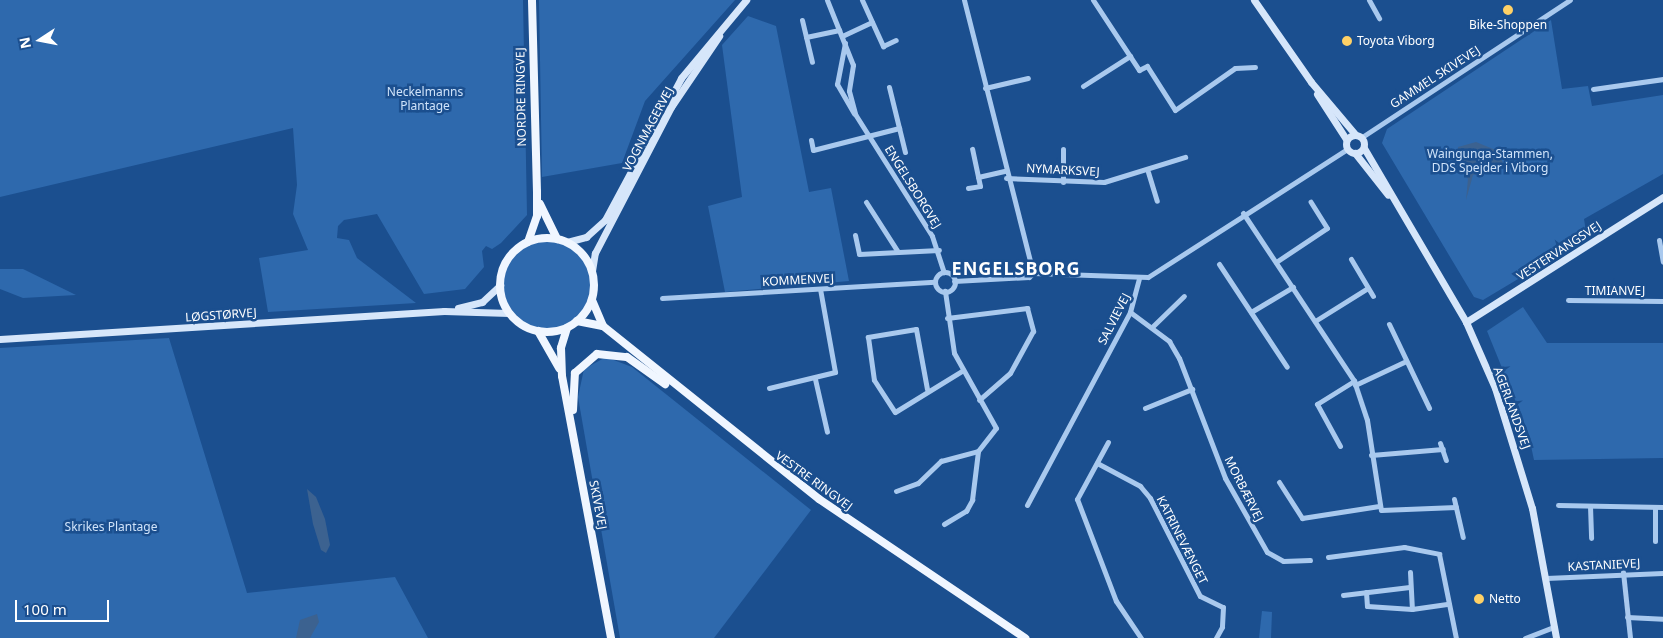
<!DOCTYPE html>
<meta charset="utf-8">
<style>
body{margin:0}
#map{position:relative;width:1663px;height:638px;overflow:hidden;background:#1b4f8f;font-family:"Noto Sans",sans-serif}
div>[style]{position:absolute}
.green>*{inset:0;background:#2e69ad}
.round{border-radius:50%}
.water>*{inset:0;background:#3c6290}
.street>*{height:5px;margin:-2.5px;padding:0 2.5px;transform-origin:2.5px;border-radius:2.5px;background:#a9c9ee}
.street>.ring{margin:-2.5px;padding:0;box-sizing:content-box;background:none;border:5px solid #a9c9ee;border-radius:50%}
.secondary>*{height:7px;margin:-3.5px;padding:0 3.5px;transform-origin:3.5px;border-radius:3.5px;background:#d6e6fa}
.secondary>.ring{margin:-3.5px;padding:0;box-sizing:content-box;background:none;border:7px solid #d6e6fa;border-radius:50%}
.primary>*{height:8px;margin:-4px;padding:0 4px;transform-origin:4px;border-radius:4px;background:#f0f6ff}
.primary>.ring{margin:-4px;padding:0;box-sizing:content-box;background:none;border:8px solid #f0f6ff;border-radius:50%}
.dots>*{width:14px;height:14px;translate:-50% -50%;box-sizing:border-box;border:2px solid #1b4f8f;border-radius:50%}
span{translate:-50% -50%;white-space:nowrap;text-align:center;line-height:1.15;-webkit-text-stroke:5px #1b4f8f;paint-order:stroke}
.poi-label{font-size:12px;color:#fff}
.left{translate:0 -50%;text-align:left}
.street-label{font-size:12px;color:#fff}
.park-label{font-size:12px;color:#cfe3fa}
.district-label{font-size:18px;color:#fff;font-weight:700;letter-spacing:1px}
.north{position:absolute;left:15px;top:15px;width:50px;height:50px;-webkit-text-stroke:4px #1b4f8f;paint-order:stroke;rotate:259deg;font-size:14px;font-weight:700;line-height:20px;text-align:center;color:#fff}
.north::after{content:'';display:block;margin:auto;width:18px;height:22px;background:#fff;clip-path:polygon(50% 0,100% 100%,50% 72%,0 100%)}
.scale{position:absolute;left:15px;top:600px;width:94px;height:22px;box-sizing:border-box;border:2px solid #fff;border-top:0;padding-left:6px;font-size:15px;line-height:18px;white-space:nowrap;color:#fff;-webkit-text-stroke:4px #1b4f8f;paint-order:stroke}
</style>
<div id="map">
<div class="green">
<i style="clip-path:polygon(0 0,523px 0,527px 215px,501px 243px,492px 249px,486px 246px,482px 251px,484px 267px,465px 289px,424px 294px,377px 214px,344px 220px,338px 226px,337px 238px,349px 240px,357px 258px,416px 303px,268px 312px,259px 258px,308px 250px,293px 214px,297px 185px,293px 128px,0 197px)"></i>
<i style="clip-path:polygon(539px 0,735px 0,645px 101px,622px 163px,542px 177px)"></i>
<i style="clip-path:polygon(748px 16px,776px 26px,809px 192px,831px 188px,849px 281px,725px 292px,708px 206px,742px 197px,722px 45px)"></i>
<i style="clip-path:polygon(1551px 20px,1562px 89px,1588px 86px,1592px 106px,1663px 95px,1663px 174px,1584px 219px,1587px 238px,1483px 300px,1474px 297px,1382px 143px,1387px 129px)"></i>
<i class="round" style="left:503px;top:241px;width:88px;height:88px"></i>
<i style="clip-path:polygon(0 269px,23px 269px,76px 295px,23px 298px,0 289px)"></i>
<i style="clip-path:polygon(1523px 307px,1547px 343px,1663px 343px,1663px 458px,1534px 460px,1528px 432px,1487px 331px)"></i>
<i style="clip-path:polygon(169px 338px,247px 593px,395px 577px,428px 638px,0 638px,0 348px)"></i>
<i style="clip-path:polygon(606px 357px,632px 367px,811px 510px,714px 638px,620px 638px,578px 397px,584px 369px)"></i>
<i style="clip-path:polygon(1262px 611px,1272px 612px,1271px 638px,1259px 638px)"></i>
</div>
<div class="water">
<i style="clip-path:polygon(1476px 142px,1498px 151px,1503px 163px,1495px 171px,1473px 175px,1466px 200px,1468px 179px,1457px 164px,1458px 147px)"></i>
<i style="clip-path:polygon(307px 489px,316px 497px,325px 519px,330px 545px,326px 553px,321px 550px,313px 524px)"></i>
<i style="clip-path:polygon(317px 614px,319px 622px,310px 638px,296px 638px,300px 620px)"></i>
</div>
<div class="street">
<i style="left:827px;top:0;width:70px;rotate:68.2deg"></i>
<i style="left:853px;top:65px;width:26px;rotate:99deg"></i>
<i style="left:849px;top:91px;width:24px;rotate:75deg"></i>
<i style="left:855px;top:114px;width:144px;rotate:57.7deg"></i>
<i style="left:932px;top:236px;width:38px;rotate:72deg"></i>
<i style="left:862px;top:0;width:51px;rotate:65.5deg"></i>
<i style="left:883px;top:46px;width:14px;rotate:-25deg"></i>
<i style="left:964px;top:0;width:282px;rotate:75.8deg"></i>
<i style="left:1093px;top:0;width:84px;rotate:56.7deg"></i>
<i style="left:1139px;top:70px;width:9px;rotate:-27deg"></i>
<i style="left:1147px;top:66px;width:52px;rotate:57.5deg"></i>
<i style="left:1175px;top:110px;width:73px;rotate:-35deg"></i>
<i style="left:1235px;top:68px;width:20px;rotate:-3deg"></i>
<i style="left:1369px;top:0;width:21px;rotate:61deg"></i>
<i style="left:802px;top:20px;width:43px;rotate:76.6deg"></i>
<i style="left:842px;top:36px;width:33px;rotate:-25deg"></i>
<i style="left:806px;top:37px;width:34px;rotate:-12deg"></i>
<i style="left:845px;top:43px;width:42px;rotate:101deg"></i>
<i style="left:837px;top:84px;width:34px;rotate:60deg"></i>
<i style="left:1083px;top:86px;width:56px;rotate:-32.6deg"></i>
<i style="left:889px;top:87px;width:67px;rotate:76.2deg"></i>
<i style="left:985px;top:88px;width:44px;rotate:-13.1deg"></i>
<i style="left:1593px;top:89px;width:71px;rotate:-8.1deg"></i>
<i style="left:1362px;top:137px;width:249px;rotate:-33.4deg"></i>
<i style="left:811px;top:140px;width:10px;rotate:79deg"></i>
<i style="left:813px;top:150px;width:89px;rotate:-14.3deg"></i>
<i style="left:1063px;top:149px;width:33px;rotate:90deg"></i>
<i style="left:1148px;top:172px;width:30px;rotate:73deg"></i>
<i style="left:978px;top:177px;width:28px;rotate:-13deg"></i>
<i style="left:1006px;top:178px;width:98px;rotate:2.3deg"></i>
<i style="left:1104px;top:182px;width:85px;rotate:-17.2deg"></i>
<i style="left:968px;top:188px;width:12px;rotate:-9deg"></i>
<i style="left:980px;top:186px;width:38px;rotate:-102deg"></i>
<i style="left:866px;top:202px;width:59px;rotate:57.4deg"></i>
<i style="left:1243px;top:213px;width:201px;rotate:56.5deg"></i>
<i style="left:1354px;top:381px;width:41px;rotate:71.6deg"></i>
<i style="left:1367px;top:420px;width:91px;rotate:81.2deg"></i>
<i style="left:1381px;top:510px;width:75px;rotate:-2.3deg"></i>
<i style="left:855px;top:235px;width:19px;rotate:78deg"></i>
<i style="left:859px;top:254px;width:80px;rotate:-2.9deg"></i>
<i style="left:1659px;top:240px;width:22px;rotate:80deg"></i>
<i style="left:1351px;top:259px;width:43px;rotate:59.3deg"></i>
<i style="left:1276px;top:262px;width:61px;rotate:-33.7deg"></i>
<i style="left:1327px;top:228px;width:31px;rotate:-122deg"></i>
<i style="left:1219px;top:264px;width:123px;rotate:56.6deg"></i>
<i class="ring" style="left:935px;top:272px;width:15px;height:15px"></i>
<i style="left:954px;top:281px;width:75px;rotate:-3.1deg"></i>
<i style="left:1029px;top:277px;width:6px;rotate:-45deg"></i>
<i style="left:1033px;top:273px;width:115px;rotate:2deg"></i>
<i style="left:1148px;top:277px;width:237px;rotate:-32.7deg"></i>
<i style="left:662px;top:298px;width:273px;rotate:-3.4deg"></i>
<i style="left:1568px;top:300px;width:95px;rotate:0.6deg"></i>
<i style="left:1130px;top:312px;width:49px;rotate:36.6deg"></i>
<i style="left:1169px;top:341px;width:20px;rotate:60deg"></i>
<i style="left:1179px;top:358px;width:129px;rotate:69deg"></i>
<i style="left:1225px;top:478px;width:85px;rotate:60.4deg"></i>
<i style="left:1267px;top:552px;width:18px;rotate:29deg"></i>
<i style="left:1283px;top:561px;width:27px;rotate:-2deg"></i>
<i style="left:1251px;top:312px;width:49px;rotate:-30.8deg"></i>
<i style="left:947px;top:318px;width:81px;rotate:-7.1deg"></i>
<i style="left:1027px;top:308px;width:24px;rotate:75deg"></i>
<i style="left:1033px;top:331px;width:48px;rotate:118.7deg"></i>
<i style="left:1010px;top:373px;width:41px;rotate:138.9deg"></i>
<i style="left:1315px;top:321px;width:62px;rotate:-31.9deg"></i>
<i style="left:1389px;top:324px;width:93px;rotate:64.5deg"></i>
<i style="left:1153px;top:326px;width:43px;rotate:-44.1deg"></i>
<i style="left:815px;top:379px;width:54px;rotate:77.2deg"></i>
<i style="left:1355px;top:385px;width:56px;rotate:-25.2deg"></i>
<i style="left:769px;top:388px;width:68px;rotate:-13.6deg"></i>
<i style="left:835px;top:372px;width:84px;rotate:-100.2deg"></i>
<i style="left:927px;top:389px;width:61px;rotate:-100.4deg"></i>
<i style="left:916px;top:329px;width:49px;rotate:170.5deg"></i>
<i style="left:868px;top:337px;width:43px;rotate:82.1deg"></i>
<i style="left:874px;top:380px;width:38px;rotate:57deg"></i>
<i style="left:895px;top:412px;width:79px;rotate:-31.5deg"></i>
<i style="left:1145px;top:408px;width:51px;rotate:-22deg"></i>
<i style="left:1108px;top:442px;width:65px;rotate:118.5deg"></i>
<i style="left:1077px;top:499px;width:109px;rotate:69.1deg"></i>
<i style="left:1116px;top:601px;width:45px;rotate:56deg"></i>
<i style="left:1440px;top:443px;width:18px;rotate:71deg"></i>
<i style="left:1340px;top:446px;width:48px;rotate:-118.7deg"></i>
<i style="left:1317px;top:404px;width:44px;rotate:-31.9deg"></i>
<i style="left:1371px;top:455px;width:72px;rotate:-4.8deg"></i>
<i style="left:1097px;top:463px;width:49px;rotate:28.1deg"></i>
<i style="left:1140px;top:486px;width:16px;rotate:50deg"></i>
<i style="left:1150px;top:498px;width:110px;rotate:63deg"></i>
<i style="left:1200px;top:596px;width:25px;rotate:26deg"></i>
<i style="left:1223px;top:607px;width:20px;rotate:93deg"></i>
<i style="left:1222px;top:627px;width:13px;rotate:119deg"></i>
<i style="left:1279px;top:482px;width:43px;rotate:57.4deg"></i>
<i style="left:1302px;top:518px;width:78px;rotate:-8.9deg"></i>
<i style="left:896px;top:491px;width:23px;rotate:-20deg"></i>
<i style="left:918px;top:483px;width:32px;rotate:-44deg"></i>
<i style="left:941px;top:461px;width:38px;rotate:-15deg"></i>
<i style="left:978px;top:451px;width:29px;rotate:-52deg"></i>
<i style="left:996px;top:428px;width:86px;rotate:-119.2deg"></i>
<i style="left:954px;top:353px;width:63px;rotate:-98.3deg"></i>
<i style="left:1454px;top:499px;width:39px;rotate:77deg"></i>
<i style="left:1027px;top:505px;width:219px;rotate:-61.9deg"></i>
<i style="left:1130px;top:312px;width:34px;rotate:-75deg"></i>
<i style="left:1558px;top:505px;width:105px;rotate:1.1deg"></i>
<i style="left:1590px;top:506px;width:32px;rotate:88deg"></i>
<i style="left:944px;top:524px;width:26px;rotate:-31deg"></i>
<i style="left:966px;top:511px;width:13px;rotate:-61deg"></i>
<i style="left:972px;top:500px;width:49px;rotate:-83deg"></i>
<i style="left:1655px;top:541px;width:34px;rotate:-90deg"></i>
<i style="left:1328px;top:557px;width:77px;rotate:-7.5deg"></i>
<i style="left:1404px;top:547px;width:36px;rotate:11deg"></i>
<i style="left:1439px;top:554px;width:86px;rotate:78.6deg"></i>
<i style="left:1410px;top:572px;width:37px;rotate:87deg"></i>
<i style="left:1623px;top:572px;width:66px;rotate:83.9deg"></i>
<i style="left:1546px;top:578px;width:117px;rotate:-2.4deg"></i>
<i style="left:1366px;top:592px;width:14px;rotate:86deg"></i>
<i style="left:1367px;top:606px;width:45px;rotate:3.8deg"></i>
<i style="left:1412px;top:609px;width:37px;rotate:-8deg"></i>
<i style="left:1343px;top:595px;width:67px;rotate:-6.8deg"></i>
<i style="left:1627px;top:617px;width:36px;rotate:3deg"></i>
<i style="left:1525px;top:638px;width:31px;rotate:-21deg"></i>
</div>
<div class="secondary">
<i style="left:1254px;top:0;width:100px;rotate:55.2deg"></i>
<i style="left:1311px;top:82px;width:68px;rotate:49.8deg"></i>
<i style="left:1317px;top:94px;width:54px;rotate:57.2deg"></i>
<i class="ring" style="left:1346px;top:135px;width:11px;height:11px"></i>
<i style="left:1364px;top:148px;width:202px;rotate:59.6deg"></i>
<i style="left:1466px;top:322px;width:72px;rotate:66.3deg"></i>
<i style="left:1495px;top:388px;width:126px;rotate:72.9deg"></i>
<i style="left:1532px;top:508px;width:132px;rotate:79.5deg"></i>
<i style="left:1355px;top:153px;width:53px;rotate:51.8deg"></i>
<i style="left:567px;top:242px;width:20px;rotate:-15deg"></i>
<i style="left:586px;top:237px;width:25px;rotate:-42deg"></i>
<i style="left:605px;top:220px;width:161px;rotate:-61.8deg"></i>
<i style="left:681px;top:78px;width:102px;rotate:-50.2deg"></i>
<i style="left:592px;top:271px;width:18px;rotate:-81deg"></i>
<i style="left:595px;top:253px;width:165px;rotate:-62.5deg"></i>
<i style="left:671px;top:107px;width:86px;rotate:-55.9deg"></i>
<i style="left:458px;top:308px;width:25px;rotate:-14deg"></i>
<i style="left:482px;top:302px;width:25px;rotate:-43deg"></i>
<i style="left:1466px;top:322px;width:233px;rotate:-32.4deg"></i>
<i style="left:0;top:339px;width:445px;rotate:-3.6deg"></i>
<i style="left:444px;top:311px;width:65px;rotate:1.8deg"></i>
</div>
<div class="primary">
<i style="left:540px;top:204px;width:39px;rotate:64deg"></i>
<i class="ring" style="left:500px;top:238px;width:86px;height:86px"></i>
<i style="left:528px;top:242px;width:28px;rotate:-71deg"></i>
<i style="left:537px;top:216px;width:24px;rotate:-90deg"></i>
<i style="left:537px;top:192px;width:192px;rotate:-91.5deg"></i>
<i style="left:592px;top:300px;width:28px;rotate:67deg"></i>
<i style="left:577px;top:321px;width:26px;rotate:11deg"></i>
<i style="left:603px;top:326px;width:277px;rotate:38.7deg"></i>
<i style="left:819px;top:499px;width:249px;rotate:34deg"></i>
<i style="left:567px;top:328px;width:21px;rotate:107deg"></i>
<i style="left:561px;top:348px;width:28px;rotate:88deg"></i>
<i style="left:562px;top:376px;width:267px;rotate:79.4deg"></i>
<i style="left:538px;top:331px;width:43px;rotate:60.4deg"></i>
<i style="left:573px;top:410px;width:37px;rotate:-87deg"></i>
<i style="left:575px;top:373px;width:29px;rotate:-41deg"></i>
<i style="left:597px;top:354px;width:30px;rotate:6deg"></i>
<i style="left:627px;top:357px;width:47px;rotate:35.4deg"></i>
</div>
<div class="dots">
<i style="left:1508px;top:10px;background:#ffd166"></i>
<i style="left:1347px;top:41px;background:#ffd166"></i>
<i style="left:1479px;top:599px;background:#ffd166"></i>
</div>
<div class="poi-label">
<span style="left:1508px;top:25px">Bike-Shoppen</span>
<span class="left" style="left:1357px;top:41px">Toyota Viborg</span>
<span class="left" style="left:1489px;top:599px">Netto</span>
</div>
<div class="street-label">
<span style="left:1435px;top:77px;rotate:-33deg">GAMMEL SKIVEVEJ</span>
<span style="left:521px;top:97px;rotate:-91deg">NORDRE RINGVEJ</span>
<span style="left:648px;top:129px;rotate:-62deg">VOGNMAGERVEJ</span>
<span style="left:1063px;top:170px;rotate:3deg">NYMARKSVEJ</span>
<span style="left:913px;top:187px;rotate:58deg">ENGELSBORGVEJ</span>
<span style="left:1559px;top:251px;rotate:-33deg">VESTERVANGSVEJ</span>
<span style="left:798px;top:280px;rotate:-3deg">KOMMENVEJ</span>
<span style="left:1615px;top:291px">TIMIANVEJ</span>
<span style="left:221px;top:315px;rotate:-4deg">LØGSTØRVEJ</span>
<span style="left:1114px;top:319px;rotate:-63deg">SALVIEVEJ</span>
<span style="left:1512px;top:408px;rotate:70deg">AGERLANDSVEJ</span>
<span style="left:814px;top:481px;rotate:36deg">VESTRE RINGVEJ</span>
<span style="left:1244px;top:489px;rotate:63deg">MORBÆRVEJ</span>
<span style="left:598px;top:505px;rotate:79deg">SKIVEVEJ</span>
<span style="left:1182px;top:540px;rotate:63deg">KATRINEVÆNGET</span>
<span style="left:1604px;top:565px;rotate:-3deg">KASTANIEVEJ</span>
</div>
<div class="park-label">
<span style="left:425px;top:99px">Neckelmanns<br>Plantage</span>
<span style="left:1490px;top:161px">Waingunga-Stammen,<br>DDS Spejder i Viborg</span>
<span style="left:111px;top:527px">Skrikes Plantage</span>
</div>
<div class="district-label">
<span style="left:1016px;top:268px">ENGELSBORG</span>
</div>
<div class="north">N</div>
<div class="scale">100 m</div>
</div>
